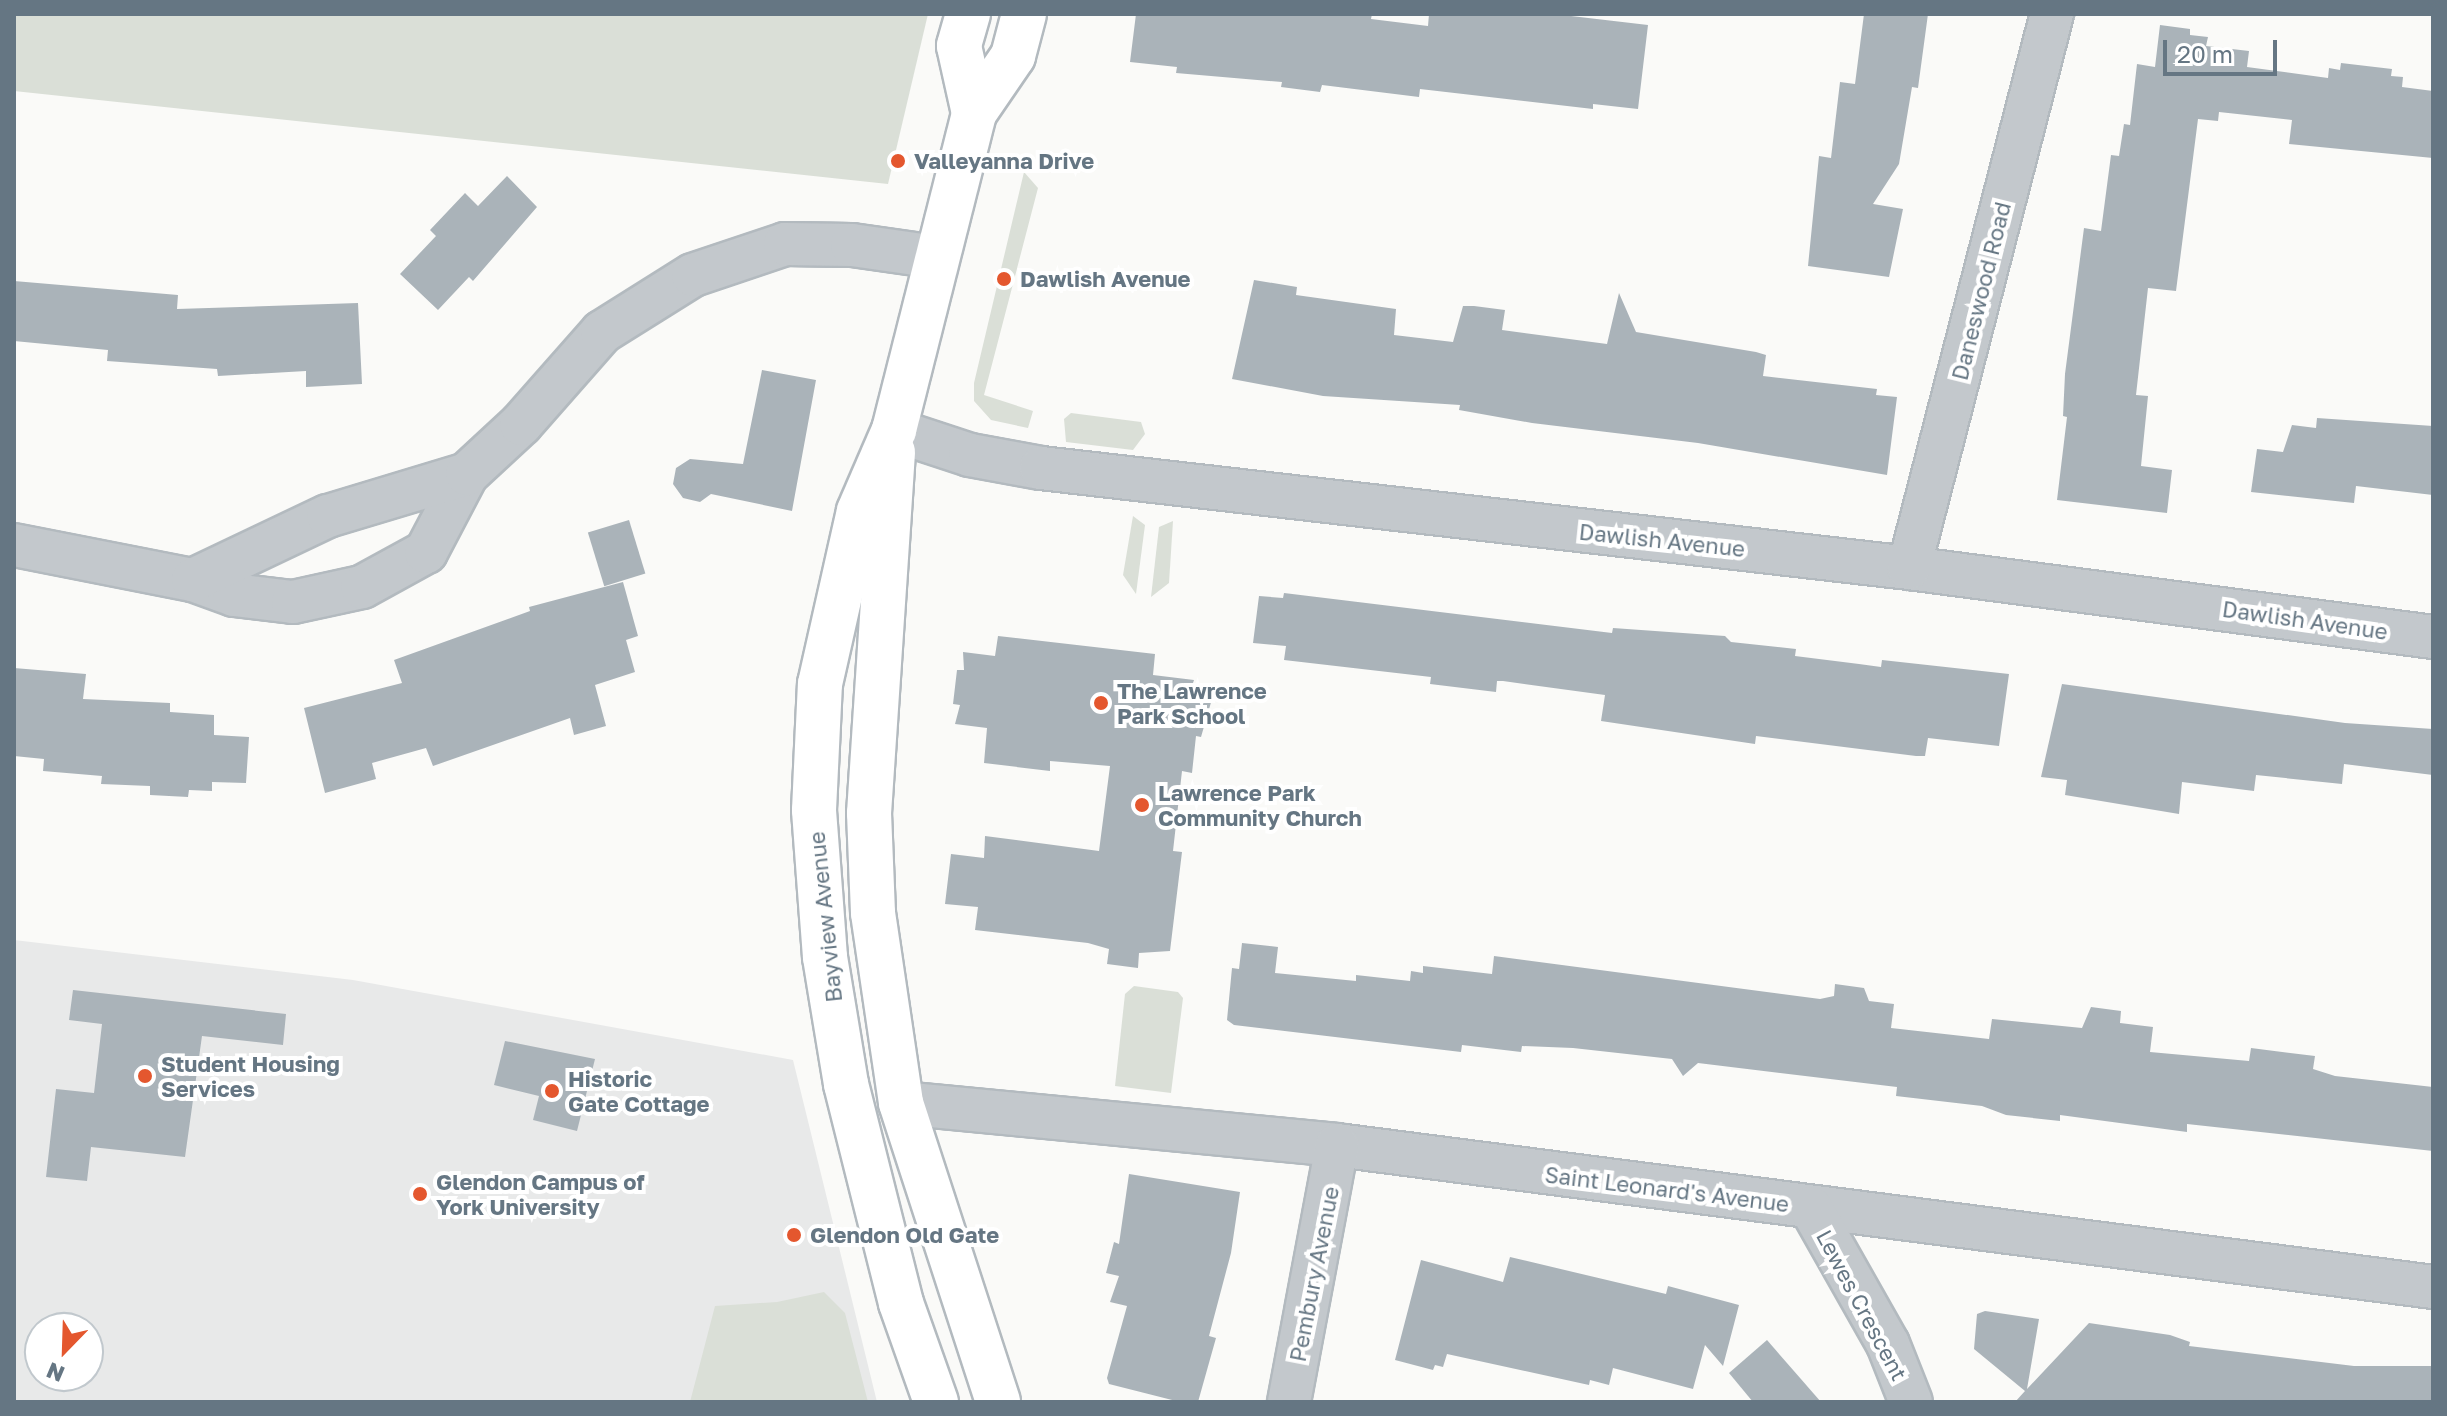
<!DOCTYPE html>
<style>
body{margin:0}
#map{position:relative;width:2447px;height:1416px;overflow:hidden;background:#fafaf8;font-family:"Golos Text",sans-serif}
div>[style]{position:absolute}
.built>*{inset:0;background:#e8e9e9}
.green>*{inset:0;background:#dadfd7}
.building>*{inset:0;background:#aab3b9;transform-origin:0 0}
.roads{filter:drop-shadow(2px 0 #b3babf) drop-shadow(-2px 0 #b3babf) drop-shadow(0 2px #b3babf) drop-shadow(0 -2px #b3babf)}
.street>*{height:42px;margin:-21px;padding:0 21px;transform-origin:21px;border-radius:21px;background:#c3c8cc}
.secondary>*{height:44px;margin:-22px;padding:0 22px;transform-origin:22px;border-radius:22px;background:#fff}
.dots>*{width:22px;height:22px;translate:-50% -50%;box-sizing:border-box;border:4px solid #fff;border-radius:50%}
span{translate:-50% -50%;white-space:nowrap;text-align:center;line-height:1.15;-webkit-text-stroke:8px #fff;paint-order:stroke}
.poi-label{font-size:22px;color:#657683;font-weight:700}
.left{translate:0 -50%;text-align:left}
.street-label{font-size:22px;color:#657683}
.frame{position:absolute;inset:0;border:16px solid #657683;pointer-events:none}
.north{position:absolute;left:24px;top:1312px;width:80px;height:80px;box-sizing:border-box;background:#fff;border:2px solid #c1c8cd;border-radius:50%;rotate:203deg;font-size:22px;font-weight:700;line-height:32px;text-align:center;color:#657683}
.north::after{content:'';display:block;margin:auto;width:28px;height:36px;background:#e4572e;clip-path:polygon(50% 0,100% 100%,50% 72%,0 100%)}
.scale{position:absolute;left:2163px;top:40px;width:114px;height:36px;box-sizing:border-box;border:4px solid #657683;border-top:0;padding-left:10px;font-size:24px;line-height:28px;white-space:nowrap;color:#657683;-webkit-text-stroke:6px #fff;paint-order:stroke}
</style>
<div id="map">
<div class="built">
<i style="clip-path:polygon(evenodd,14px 940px,353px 980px,793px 1060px,877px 1402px,14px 1402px,14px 940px,40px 1328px,88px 1328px,88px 1376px,40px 1376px,40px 1328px)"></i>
</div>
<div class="green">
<i style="clip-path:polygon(14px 14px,928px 14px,888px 184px,14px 91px)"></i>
<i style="clip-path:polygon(1024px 172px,1038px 188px,984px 395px,1033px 411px,1028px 428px,991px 420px,974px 401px,974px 383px)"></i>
<i style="clip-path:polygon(1071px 413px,1141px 422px,1145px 434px,1133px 450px,1066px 442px,1064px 419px)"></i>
<i style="clip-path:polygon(1133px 516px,1145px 525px,1136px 594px,1123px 575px)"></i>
<i style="clip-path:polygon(1173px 521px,1169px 583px,1151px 597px,1159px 527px)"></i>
<i style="clip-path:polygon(1134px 986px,1178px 992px,1183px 998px,1171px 1093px,1115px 1086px,1125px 994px)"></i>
<i style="clip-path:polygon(824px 1292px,845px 1313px,868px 1402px,690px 1402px,715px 1306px,777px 1302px)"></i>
</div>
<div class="building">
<i style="clip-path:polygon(1136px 14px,1372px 14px,1371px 19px,1428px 26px,1429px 14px,1554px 14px,1648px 25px,1638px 109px,1593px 104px,1593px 109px,1420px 89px,1419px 97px,1322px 85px,1320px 92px,1281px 87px,1282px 82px,1176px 73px,1177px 67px,1130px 62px)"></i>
<i style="clip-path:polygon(1864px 14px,1928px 14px,1918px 88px,1912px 87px,1899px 164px,1873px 204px,1903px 209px,1889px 277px,1808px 266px,1819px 156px,1831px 158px,1840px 82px,1855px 84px)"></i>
<i style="clip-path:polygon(2160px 25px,2190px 29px,2190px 35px,2208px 37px,2206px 46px,2249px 51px,2247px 67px,2328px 78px,2329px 68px,2340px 70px,2341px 63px,2392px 69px,2391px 76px,2403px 77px,2402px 87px,2433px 91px,2433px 158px,2289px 144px,2292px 120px,2219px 112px,2218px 121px,2198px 119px,2176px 291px,2148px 288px,2136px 395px,2148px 396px,2141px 466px,2172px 470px,2167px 513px,2057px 500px,2067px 417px,2063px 416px,2065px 374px,2084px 228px,2101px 231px,2111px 155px,2119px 156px,2124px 124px,2130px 125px,2137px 64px,2155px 67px)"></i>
<i style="clip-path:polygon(507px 176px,537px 207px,473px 281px,469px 277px,438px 310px,400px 274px,436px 236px,430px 230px,465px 193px,478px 206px)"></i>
<i style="clip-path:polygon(1254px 280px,1297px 287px,1296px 295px,1396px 309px,1394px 335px,1453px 342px,1463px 306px,1474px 306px,1505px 310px,1502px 330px,1607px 344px,1619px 293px,1636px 332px,1756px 352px,1766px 355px,1763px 376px,1877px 389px,1876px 395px,1897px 397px,1887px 475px,1698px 443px,1532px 423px,1459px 410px,1460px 405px,1323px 396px,1232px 379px)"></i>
<i style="clip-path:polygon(14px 281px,178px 295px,177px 309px,358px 303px,362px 384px,306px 387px,306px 371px,218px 376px,217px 369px,107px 361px,108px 350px,14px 341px)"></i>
<i style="clip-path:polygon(762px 370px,816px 380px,792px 511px,711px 494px,700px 502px,683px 498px,673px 484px,676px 468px,690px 459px,743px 464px)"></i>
<i style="clip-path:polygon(2317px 418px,2433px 426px,2433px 495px,2356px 486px,2354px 503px,2251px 492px,2257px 449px,2283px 452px,2292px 425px,2316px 428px)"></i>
<i style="left:629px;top:520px;width:56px;height:43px;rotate:73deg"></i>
<i style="clip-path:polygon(623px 582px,638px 636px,626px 640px,635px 672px,595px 685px,606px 726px,574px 735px,570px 718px,433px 766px,426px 748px,372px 763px,376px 779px,325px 793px,304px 708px,402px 683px,394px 660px,530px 611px,529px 607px)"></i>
<i style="clip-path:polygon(1284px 593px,1612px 633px,1613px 628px,1725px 636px,1731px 642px,1796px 649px,1795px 656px,1859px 664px,1881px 667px,1882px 660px,2009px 674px,1999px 746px,1928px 738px,1925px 756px,1916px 756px,1756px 736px,1755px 744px,1601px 721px,1605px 695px,1503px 681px,1497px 681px,1496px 692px,1430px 684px,1431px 677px,1284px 660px,1286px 646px,1253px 643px,1259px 596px,1283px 598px)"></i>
<i style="clip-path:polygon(998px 636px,1155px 654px,1153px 675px,1194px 680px,1189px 695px,1212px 699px,1201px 737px,1196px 736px,1192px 773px,1182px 771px,1173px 851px,1182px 852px,1170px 951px,1139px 953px,1138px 968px,1107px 964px,1109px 949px,1088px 943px,975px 930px,978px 907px,945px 904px,951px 854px,984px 858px,985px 836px,1099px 851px,1110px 766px,1050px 761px,1050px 771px,984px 763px,987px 728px,955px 724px,960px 705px,953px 704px,957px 670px,964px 670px,963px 652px,995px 656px)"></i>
<i style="clip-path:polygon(14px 668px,86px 674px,83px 699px,170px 703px,170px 712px,214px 715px,214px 735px,249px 737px,246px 783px,212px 782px,212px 791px,189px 790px,188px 797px,150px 795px,150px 786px,101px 784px,102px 776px,43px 771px,44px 759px,14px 756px)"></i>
<i style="clip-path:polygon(2062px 684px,2345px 723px,2433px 729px,2433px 775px,2344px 764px,2342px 784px,2256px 775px,2254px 791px,2182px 782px,2179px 814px,2065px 795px,2067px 780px,2041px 777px)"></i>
<i style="clip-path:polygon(1242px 943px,1278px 947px,1275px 973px,1356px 981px,1356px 975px,1410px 981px,1411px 971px,1423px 973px,1423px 966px,1492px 974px,1494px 956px,1820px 999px,1834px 996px,1835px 984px,1864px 988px,1869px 1001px,1894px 1004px,1891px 1028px,1989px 1039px,1992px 1019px,2082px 1028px,2091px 1007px,2121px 1011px,2120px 1023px,2153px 1027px,2150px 1052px,2249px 1061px,2251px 1048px,2315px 1056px,2313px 1069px,2335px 1076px,2433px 1087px,2433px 1151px,2187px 1124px,2187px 1132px,2060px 1115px,2060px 1121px,2006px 1115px,1982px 1106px,1896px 1096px,1897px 1087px,1698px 1063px,1683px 1076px,1672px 1059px,1573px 1048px,1522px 1046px,1521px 1052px,1462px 1045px,1461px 1052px,1234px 1025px,1227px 1020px,1232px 968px,1239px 969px)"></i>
<i style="clip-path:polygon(73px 990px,286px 1014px,283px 1045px,202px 1036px,185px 1157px,91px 1147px,87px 1181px,46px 1177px,56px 1089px,94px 1093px,102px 1024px,69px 1020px)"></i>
<i style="clip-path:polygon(505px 1041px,595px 1059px,577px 1131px,533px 1120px,539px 1096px,494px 1085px)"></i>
<i style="clip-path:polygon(1129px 1174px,1240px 1192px,1231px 1253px,1209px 1336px,1216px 1338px,1198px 1402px,1180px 1402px,1109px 1384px,1107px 1378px,1127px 1306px,1110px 1302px,1119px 1276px,1106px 1273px,1114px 1242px,1119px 1244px)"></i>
<i style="clip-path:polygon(1510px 1257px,1666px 1294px,1668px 1286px,1739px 1305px,1723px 1366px,1705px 1345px,1693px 1389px,1613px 1368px,1609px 1385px,1590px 1380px,1589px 1385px,1447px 1354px,1443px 1367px,1435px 1365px,1433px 1370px,1395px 1360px,1421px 1260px,1503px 1282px)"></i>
<i style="clip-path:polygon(1985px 1311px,2039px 1319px,2027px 1389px,2089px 1323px,2170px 1335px,2190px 1342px,2189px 1346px,2354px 1366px,2433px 1366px,2433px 1402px,2015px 1402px,2025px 1391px,1974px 1349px,1977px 1314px)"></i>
<i style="clip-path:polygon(1767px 1340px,1821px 1402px,1753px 1402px,1729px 1373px)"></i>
</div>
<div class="roads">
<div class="street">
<i style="left:894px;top:430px;width:80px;rotate:18.2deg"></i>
<i style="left:970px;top:455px;width:72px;rotate:10.4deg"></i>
<i style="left:1041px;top:468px;width:874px;rotate:6.57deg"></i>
<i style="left:1909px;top:568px;width:529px;rotate:7.5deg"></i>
<i style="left:14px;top:545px;width:182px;rotate:11.1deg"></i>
<i style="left:193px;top:580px;width:44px;rotate:20.1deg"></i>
<i style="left:234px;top:595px;width:59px;rotate:6.8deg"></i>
<i style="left:293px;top:602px;width:71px;rotate:-12.3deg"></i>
<i style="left:362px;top:587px;width:73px;rotate:-28.7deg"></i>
<i style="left:426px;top:552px;width:88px;rotate:-62.3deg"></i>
<i style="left:1909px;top:568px;width:572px;rotate:-75.53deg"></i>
<i style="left:193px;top:580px;width:149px;rotate:-25.4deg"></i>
<i style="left:328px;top:516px;width:145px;rotate:-16.8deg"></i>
<i style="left:467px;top:474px;width:74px;rotate:-42.8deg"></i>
<i style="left:521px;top:424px;width:123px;rotate:-48.6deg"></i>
<i style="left:602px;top:332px;width:107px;rotate:-32.1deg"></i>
<i style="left:693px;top:275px;width:97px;rotate:-18.6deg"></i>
<i style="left:785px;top:244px;width:67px;rotate:0.9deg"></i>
<i style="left:852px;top:245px;width:85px;rotate:8.1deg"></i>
<i style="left:901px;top:1103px;width:438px;rotate:5.5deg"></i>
<i style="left:1337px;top:1145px;width:1105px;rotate:7.38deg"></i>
<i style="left:1811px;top:1208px;width:156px;rotate:60.5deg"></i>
<i style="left:1888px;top:1344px;width:62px;rotate:68.4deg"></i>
<i style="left:1289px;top:1402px;width:261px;rotate:-79.4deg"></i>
</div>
<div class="secondary">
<i style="left:968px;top:14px;width:33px;rotate:106deg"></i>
<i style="left:959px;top:46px;width:69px;rotate:77.4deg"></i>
<i style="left:893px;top:452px;width:362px;rotate:93.8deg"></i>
<i style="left:869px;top:813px;width:100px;rotate:87.7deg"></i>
<i style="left:873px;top:913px;width:192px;rotate:81.6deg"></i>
<i style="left:901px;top:1103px;width:314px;rotate:72deg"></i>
<i style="left:936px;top:1402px;width:105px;rotate:-109.5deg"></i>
<i style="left:901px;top:1303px;width:226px;rotate:-104.1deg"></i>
<i style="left:846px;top:1084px;width:129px;rotate:-99.4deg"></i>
<i style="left:825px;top:957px;width:147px;rotate:-94.3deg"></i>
<i style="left:814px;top:810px;width:126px;rotate:-87.3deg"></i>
<i style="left:820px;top:684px;width:177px;rotate:-77.3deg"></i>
<i style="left:859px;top:511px;width:88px;rotate:-66.6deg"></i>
<i style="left:894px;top:430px;width:327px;rotate:-75.8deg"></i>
<i style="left:974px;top:113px;width:69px;rotate:-55.6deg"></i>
<i style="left:1013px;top:56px;width:43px;rotate:-75.3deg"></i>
</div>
</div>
<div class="dots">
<i style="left:898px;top:161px;background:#e4572e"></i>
<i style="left:1004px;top:279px;background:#e4572e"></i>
<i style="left:1101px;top:703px;background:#e4572e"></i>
<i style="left:1142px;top:805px;background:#e4572e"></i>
<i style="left:145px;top:1076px;background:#e4572e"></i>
<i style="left:552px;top:1091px;background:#e4572e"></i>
<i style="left:420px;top:1194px;background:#e4572e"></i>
<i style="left:794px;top:1235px;background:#e4572e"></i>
</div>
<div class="poi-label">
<span class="left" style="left:914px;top:161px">Valleyanna Drive</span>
<span class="left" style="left:1020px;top:279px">Dawlish Avenue</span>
<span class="left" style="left:1117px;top:703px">The Lawrence<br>Park School</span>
<span class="left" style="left:1158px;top:805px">Lawrence Park<br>Community Church</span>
<span class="left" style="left:161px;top:1076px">Student Housing<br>Services</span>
<span class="left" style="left:568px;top:1091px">Historic<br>Gate Cottage</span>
<span class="left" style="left:436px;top:1194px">Glendon Campus of<br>York University</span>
<span class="left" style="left:810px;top:1235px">Glendon Old Gate</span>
</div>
<div class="street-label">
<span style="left:1981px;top:291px;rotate:-76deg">Daneswood Road</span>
<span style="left:1662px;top:540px;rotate:6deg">Dawlish Avenue</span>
<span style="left:2305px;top:620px;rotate:8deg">Dawlish Avenue</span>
<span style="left:825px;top:917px;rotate:-96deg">Bayview Avenue</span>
<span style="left:1667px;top:1189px;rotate:7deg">Saint Leonard's Avenue</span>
<span style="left:1314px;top:1274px;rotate:-79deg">Pembury Avenue</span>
<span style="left:1862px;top:1305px;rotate:62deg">Lewes Crescent</span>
</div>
<div class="frame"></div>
<div class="north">N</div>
<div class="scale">20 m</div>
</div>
